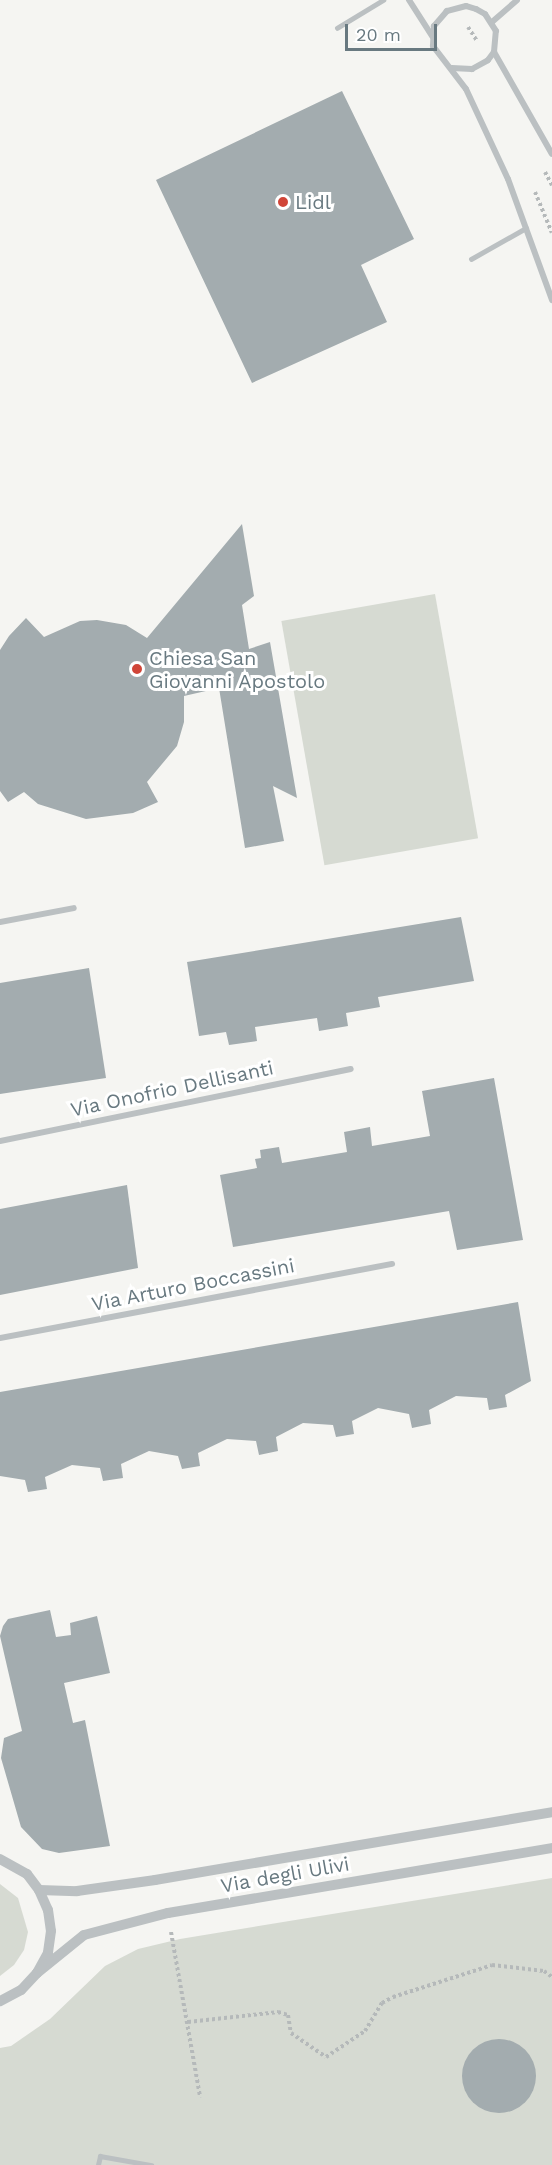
<!DOCTYPE html>
<style>
body{margin:0}
#map{position:relative;width:552px;height:2165px;overflow:hidden;background:#f5f5f2;font-family:"Work Sans",sans-serif}
div>[style]{position:absolute}
.green>*{inset:0;background:#d6dad2;transform-origin:0 0}
.building>*{inset:0;background:#a3acaf}
.round{border-radius:50%}
.path>*{height:4px;margin-top:-2px;transform-origin:0;background:repeating-linear-gradient(90deg,#b5b9ba 0 3px,transparent 0 6px)}
.service>*{height:4.5px;margin:-2.25px;padding:0 2.25px;transform-origin:2.25px;border-radius:2.25px;background:#bbc0c2}
.minor>*{height:6px;margin:-3px;padding:0 3px;transform-origin:3px;border-radius:3px;background:#bbc0c2}
.tertiary>*{height:10px;margin:-5px;padding:0 5px;transform-origin:5px;border-radius:5px;background:#bbc0c2}
.dots>*{width:16px;height:16px;translate:-50% -50%;box-sizing:border-box;border:3px solid #fff;border-radius:50%}
span{translate:-50% -50%;white-space:nowrap;text-align:center;line-height:1.15;-webkit-text-stroke:6px #fff;paint-order:stroke}
.poi-label{font-size:20px;color:#687980}
.left{translate:0 -50%;text-align:left}
.street-label{font-size:20px;color:#687980}
.scale{position:absolute;left:345px;top:24px;width:92px;height:27px;box-sizing:border-box;border:3px solid #687980;border-top:0;padding-left:8px;font-size:18px;line-height:21px;white-space:nowrap;color:#687980;-webkit-text-stroke:4px #fff;paint-order:stroke}
</style>
<div id="map">
<div class="green">
<i style="left:435px;top:594px;width:248px;height:156px;rotate:80deg"></i>
<i style="clip-path:polygon(552px 1878px,552px 2165px,0 2165px,0 2048px,11px 2046px,50px 2019px,105px 1966px,138px 1949px,180px 1939px)"></i>
<i style="clip-path:polygon(0 1884px,18px 1898px,28px 1932px,24px 1950px,14px 1965px,0 1976px)"></i>
</div>
<div class="building">
<i style="clip-path:polygon(342px 91px,414px 239px,361px 265px,387px 322px,252px 383px,156px 180px)"></i>
<i style="clip-path:polygon(242px 524px,254px 596px,242px 605px,249px 649px,270px 642px,297px 798px,273px 786px,284px 841px,245px 848px,219px 688px,184px 696px,184px 722px,177px 746px,147px 782px,158px 802px,133px 813px,86px 819px,38px 804px,24px 792px,8px 802px,0 791px,0 650px,9px 636px,26px 618px,44px 637px,80px 621px,97px 620px,126px 625px,147px 638px)"></i>
<i style="clip-path:polygon(461px 917px,474px 981px,378px 997px,380px 1007px,346px 1013px,348px 1026px,319px 1031px,317px 1018px,255px 1027px,257px 1041px,229px 1045px,226px 1032px,199px 1036px,187px 962px)"></i>
<i style="clip-path:polygon(89px 968px,106px 1078px,0 1094px,0 983px)"></i>
<i style="clip-path:polygon(494px 1078px,523px 1240px,457px 1250px,449px 1211px,233px 1247px,220px 1175px,257px 1168px,255px 1159px,261px 1158px,260px 1150px,279px 1147px,282px 1163px,347px 1152px,344px 1132px,370px 1127px,372px 1146px,430px 1136px,422px 1091px)"></i>
<i style="clip-path:polygon(127px 1185px,138px 1268px,0 1295px,0 1209px)"></i>
<i style="clip-path:polygon(518px 1302px,531px 1381px,505px 1395px,507px 1407px,489px 1410px,487px 1398px,456px 1396px,429px 1410px,431px 1424px,412px 1428px,409px 1414px,378px 1408px,352px 1421px,354px 1434px,336px 1437px,333px 1425px,303px 1423px,276px 1437px,278px 1451px,259px 1455px,256px 1441px,227px 1439px,198px 1453px,200px 1466px,182px 1469px,178px 1456px,149px 1451px,121px 1464px,123px 1478px,103px 1481px,100px 1468px,72px 1465px,45px 1477px,47px 1489px,28px 1492px,25px 1480px,0 1476px,0 1392px)"></i>
<i style="clip-path:polygon(50px 1610px,56px 1637px,71px 1635px,70px 1623px,97px 1616px,110px 1673px,64px 1683px,73px 1723px,85px 1720px,110px 1846px,59px 1853px,42px 1849px,21px 1827px,1px 1758px,4px 1738px,22px 1731px,0 1636px,3px 1626px,8px 1619px)"></i>
<i class="round" style="left:462px;top:2039px;width:74px;height:74px"></i>
</div>
<div class="path">
<i style="left:468px;top:27px;width:17px;rotate:57deg"></i>
<i style="left:545px;top:172px;width:15px;rotate:62deg"></i>
<i style="left:535px;top:192px;width:44px;rotate:67.5deg"></i>
<i style="left:171px;top:1932px;width:168px;rotate:80deg"></i>
<i style="left:188px;top:2022px;width:91px;rotate:-6.3deg"></i>
<i style="left:278px;top:2012px;width:10px;rotate:17deg"></i>
<i style="left:288px;top:2015px;width:18px;rotate:81deg"></i>
<i style="left:291px;top:2033px;width:42px;rotate:34.4deg"></i>
<i style="left:326px;top:2057px;width:47px;rotate:-33.7deg"></i>
<i style="left:365px;top:2031px;width:33px;rotate:-59deg"></i>
<i style="left:382px;top:2003px;width:13px;rotate:-29deg"></i>
<i style="left:393px;top:1997px;width:104px;rotate:-17.9deg"></i>
<i style="left:492px;top:1965px;width:52px;rotate:6.6deg"></i>
<i style="left:544px;top:1971px;width:10px;rotate:37deg"></i>
</div>
<div class="service">
<i style="left:337px;top:28px;width:54px;rotate:-31.3deg"></i>
<i style="left:471px;top:259px;width:63px;rotate:-29.4deg"></i>
<i style="left:98px;top:2165px;width:9px;rotate:-77deg"></i>
<i style="left:100px;top:2156px;width:52px;rotate:10deg"></i>
</div>
<div class="minor">
<i style="left:409px;top:0;width:43px;rotate:57.4deg"></i>
<i style="left:492px;top:22px;width:33px;rotate:-41deg"></i>
<i style="left:494px;top:52px;width:117px;rotate:60.4deg"></i>
<i style="left:452px;top:68px;width:20px;rotate:3deg"></i>
<i style="left:472px;top:69px;width:18px;rotate:-29deg"></i>
<i style="left:488px;top:60px;width:10px;rotate:-53deg"></i>
<i style="left:494px;top:52px;width:21px;rotate:-85deg"></i>
<i style="left:496px;top:31px;width:20px;rotate:-123deg"></i>
<i style="left:485px;top:14px;width:10px;rotate:-151deg"></i>
<i style="left:476px;top:9px;width:10px;rotate:-163deg"></i>
<i style="left:466px;top:6px;width:20px;rotate:165deg"></i>
<i style="left:447px;top:11px;width:20px;rotate:131deg"></i>
<i style="left:434px;top:26px;width:20px;rotate:93deg"></i>
<i style="left:433px;top:46px;width:54px;rotate:52.5deg"></i>
<i style="left:466px;top:89px;width:99px;rotate:65deg"></i>
<i style="left:508px;top:179px;width:129px;rotate:70deg"></i>
<i style="left:0;top:922px;width:75px;rotate:-10.7deg"></i>
<i style="left:0;top:1141px;width:358px;rotate:-11.6deg"></i>
<i style="left:0;top:1338px;width:399px;rotate:-10.7deg"></i>
</div>
<div class="tertiary">
<i style="left:0;top:1859px;width:31px;rotate:29deg"></i>
<i style="left:27px;top:1874px;width:20px;rotate:53deg"></i>
<i style="left:39px;top:1890px;width:22px;rotate:66deg"></i>
<i style="left:48px;top:1910px;width:21px;rotate:82deg"></i>
<i style="left:51px;top:1931px;width:22px;rotate:98deg"></i>
<i style="left:48px;top:1953px;width:23px;rotate:119deg"></i>
<i style="left:37px;top:1973px;width:23px;rotate:133deg"></i>
<i style="left:21px;top:1990px;width:24px;rotate:152deg"></i>
<i style="left:39px;top:1890px;width:38px;rotate:2deg"></i>
<i style="left:77px;top:1891px;width:79px;rotate:-8deg"></i>
<i style="left:155px;top:1880px;width:403px;rotate:-9.7deg"></i>
<i style="left:37px;top:1973px;width:60px;rotate:-39deg"></i>
<i style="left:84px;top:1935px;width:87px;rotate:-14.7deg"></i>
<i style="left:168px;top:1913px;width:389px;rotate:-9.6deg"></i>
</div>
<div class="dots">
<i style="left:283px;top:202px;background:#d04538"></i>
<i style="left:137px;top:669px;background:#d04538"></i>
</div>
<div class="poi-label">
<span class="left" style="left:295px;top:202px">Lidl</span>
<span class="left" style="left:149px;top:670px">Chiesa San<br>Giovanni Apostolo</span>
</div>
<div class="street-label">
<span style="left:172px;top:1089px;rotate:-12deg">Via Onofrio Dellisanti</span>
<span style="left:193px;top:1285px;rotate:-11deg">Via Arturo Boccassini</span>
<span style="left:285px;top:1875px;rotate:-10deg">Via degli Ulivi</span>
</div>
<div class="scale">20 m</div>
</div>
